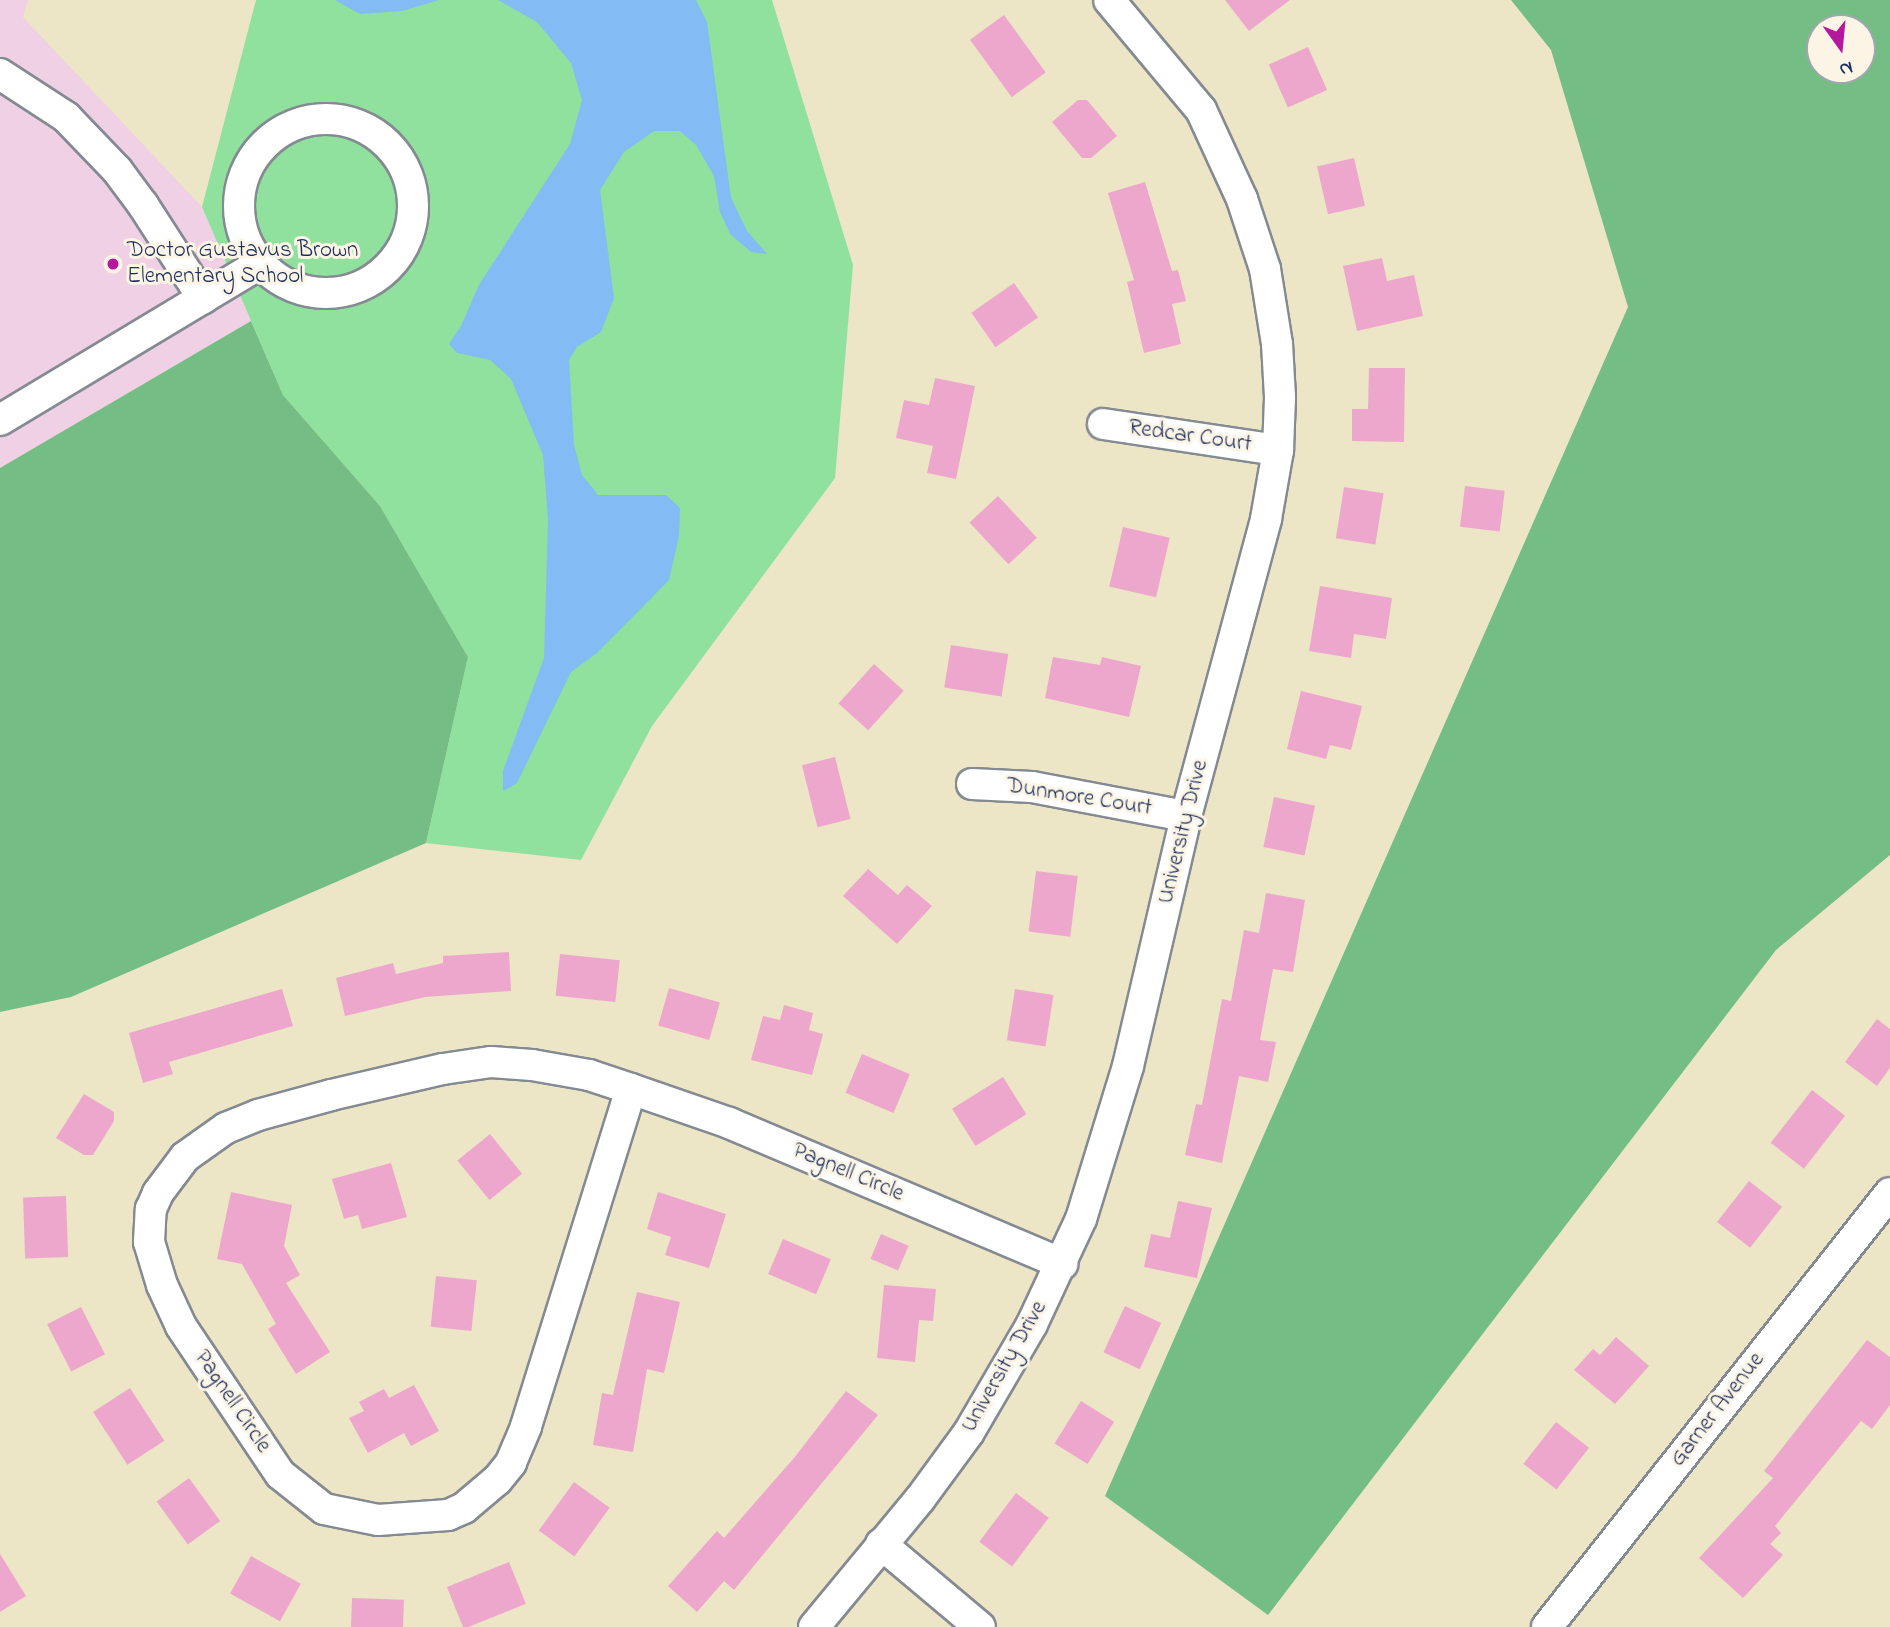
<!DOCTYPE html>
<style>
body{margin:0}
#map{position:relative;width:1890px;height:1627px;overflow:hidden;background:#ece5c6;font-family:"Indie Flower",sans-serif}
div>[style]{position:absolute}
.built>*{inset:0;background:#f0d0e5}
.green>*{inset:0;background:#90e09e}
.forest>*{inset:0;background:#74be85}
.water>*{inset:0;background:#83bbf4}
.building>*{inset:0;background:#eea7cc;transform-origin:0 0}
.roads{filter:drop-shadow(2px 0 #848a92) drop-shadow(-2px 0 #848a92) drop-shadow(0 2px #848a92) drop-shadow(0 -2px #848a92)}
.minor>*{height:30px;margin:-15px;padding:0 15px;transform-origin:15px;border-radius:15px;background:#fff}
.minor>.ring{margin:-15px;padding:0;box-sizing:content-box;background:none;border:30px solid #fff;border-radius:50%}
.dots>*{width:19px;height:19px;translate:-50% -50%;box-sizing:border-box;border:4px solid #fcf5e5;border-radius:50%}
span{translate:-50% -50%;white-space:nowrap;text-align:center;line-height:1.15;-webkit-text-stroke:6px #fcf5e5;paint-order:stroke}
.poi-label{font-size:23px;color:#1b2f5e}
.left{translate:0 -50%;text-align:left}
.street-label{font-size:23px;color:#1b2f5e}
.north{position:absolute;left:1806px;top:14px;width:70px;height:70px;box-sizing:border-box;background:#fcf5e5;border:2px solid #a2a6af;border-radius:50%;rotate:165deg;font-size:19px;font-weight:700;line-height:28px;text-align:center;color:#1b2f5e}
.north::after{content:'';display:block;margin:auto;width:24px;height:32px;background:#b5179e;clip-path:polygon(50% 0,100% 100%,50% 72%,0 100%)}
</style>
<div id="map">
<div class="built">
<i style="clip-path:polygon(0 0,28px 0,23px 17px,202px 207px,251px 321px,0 468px)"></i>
</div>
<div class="green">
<i style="clip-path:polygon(256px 0,772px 0,853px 265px,835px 478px,652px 726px,581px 860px,426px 843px,468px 657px,380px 506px,283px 395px,202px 207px)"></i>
</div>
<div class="forest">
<i style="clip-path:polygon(evenodd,1511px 0,1890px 0,1890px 855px,1776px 950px,1268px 1615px,1105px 1496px,1628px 307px,1551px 50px,1511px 0,1862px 28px,1862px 70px,1820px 70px,1820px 28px,1862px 28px)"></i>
<i style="clip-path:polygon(251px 321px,283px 395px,380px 506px,468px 657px,426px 843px,71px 997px,0 1012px,0 468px)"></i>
</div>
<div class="water">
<i style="clip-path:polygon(335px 0,439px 0,402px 11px,360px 14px)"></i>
<i style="clip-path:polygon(498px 0,696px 0,707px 22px,731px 198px,747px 231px,767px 254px,751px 252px,730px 234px,720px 212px,714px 176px,696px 145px,680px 131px,654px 131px,624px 152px,600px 190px,614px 298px,601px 332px,577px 347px,569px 360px,574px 445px,582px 475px,598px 495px,666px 495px,680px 508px,679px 536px,669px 580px,597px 653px,571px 672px,517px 783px,503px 791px,503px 771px,544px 658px,548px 519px,543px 455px,511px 379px,490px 360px,457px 353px,449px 344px,461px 326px,479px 285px,570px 144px,582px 100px,571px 63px,537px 22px)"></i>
</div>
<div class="building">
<i style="clip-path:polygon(1225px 0,1290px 0,1249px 31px)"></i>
<i style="left:1004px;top:15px;width:71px;height:42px;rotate:54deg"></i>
<i style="left:1308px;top:47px;width:47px;height:43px;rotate:66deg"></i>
<i style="clip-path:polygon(1078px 100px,1087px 100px,1117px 136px,1091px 158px,1082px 158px,1052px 122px)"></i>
<i style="left:1354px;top:158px;width:49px;height:38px;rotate:77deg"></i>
<i style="clip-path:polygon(1145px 182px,1172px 271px,1178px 270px,1186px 301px,1172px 304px,1181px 344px,1144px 353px,1127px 282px,1134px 280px,1108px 193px)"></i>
<i style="clip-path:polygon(1382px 258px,1387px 281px,1414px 275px,1423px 316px,1357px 331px,1343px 266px)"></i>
<i style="left:1014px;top:283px;width:42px;height:52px;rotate:55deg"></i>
<i style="clip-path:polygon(1369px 368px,1405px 368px,1404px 442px,1352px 441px,1352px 409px,1368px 409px)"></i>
<i style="clip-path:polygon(935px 378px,975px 386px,956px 479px,927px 473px,933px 446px,896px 438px,904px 400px,929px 405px)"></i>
<i style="left:1465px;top:486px;width:40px;height:41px;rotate:7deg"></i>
<i style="left:1344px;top:487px;width:40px;height:52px;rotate:9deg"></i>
<i style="left:998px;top:496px;width:57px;height:39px;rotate:47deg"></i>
<i style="left:1123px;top:527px;width:48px;height:61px;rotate:13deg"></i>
<i style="clip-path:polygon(1320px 586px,1392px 598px,1386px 639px,1354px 634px,1351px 658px,1309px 651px)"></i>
<i style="left:951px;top:645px;width:58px;height:43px;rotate:9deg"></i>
<i style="clip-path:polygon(1053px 657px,1100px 665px,1102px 657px,1141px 666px,1129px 717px,1045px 698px)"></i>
<i style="left:874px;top:664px;width:40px;height:53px;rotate:42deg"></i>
<i style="clip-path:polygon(1301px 691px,1362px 706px,1351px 750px,1330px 745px,1326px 759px,1287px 749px)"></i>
<i style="left:835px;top:757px;width:64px;height:34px;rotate:76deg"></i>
<i style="left:1274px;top:797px;width:42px;height:51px;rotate:12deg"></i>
<i style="clip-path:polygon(868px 869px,898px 895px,907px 885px,932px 906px,897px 944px,843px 896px)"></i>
<i style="left:1036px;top:871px;width:42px;height:61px;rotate:7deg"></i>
<i style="clip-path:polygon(1266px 893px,1305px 900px,1293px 972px,1273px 969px,1260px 1040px,1276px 1042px,1268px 1082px,1239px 1076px,1222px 1163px,1185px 1155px,1196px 1104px,1202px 1105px,1222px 999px,1231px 1001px,1244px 930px,1259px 933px)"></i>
<i style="clip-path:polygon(509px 952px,511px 991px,425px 997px,345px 1016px,336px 978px,393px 963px,396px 974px,443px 963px,443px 956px)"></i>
<i style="left:560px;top:954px;width:60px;height:42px;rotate:6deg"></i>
<i style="left:669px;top:988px;width:53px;height:39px;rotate:16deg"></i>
<i style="clip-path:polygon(282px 989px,293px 1026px,169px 1062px,173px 1074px,143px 1083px,129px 1033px)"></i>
<i style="left:1015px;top:989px;width:39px;height:52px;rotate:9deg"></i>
<i style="clip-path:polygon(784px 1005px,813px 1013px,809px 1030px,823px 1034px,812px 1075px,751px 1060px,763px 1016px,780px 1020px)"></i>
<i style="clip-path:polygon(1877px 1019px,1890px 1029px,1890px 1068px,1877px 1086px,1845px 1062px)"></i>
<i style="left:862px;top:1054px;width:52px;height:42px;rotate:23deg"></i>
<i style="left:1003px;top:1077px;width:44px;height:60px;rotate:58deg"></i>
<i style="left:1812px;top:1090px;width:42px;height:67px;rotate:38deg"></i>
<i style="clip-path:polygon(84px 1094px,114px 1112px,114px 1121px,93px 1155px,84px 1155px,56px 1138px)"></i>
<i style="left:490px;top:1134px;width:51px;height:42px;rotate:51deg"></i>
<i style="clip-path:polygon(391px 1163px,407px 1217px,362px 1229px,358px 1215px,344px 1219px,332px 1179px)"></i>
<i style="left:1749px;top:1181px;width:42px;height:52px;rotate:38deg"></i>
<i style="clip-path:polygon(231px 1192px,292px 1205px,284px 1246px,300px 1275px,286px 1283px,330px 1352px,296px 1374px,268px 1329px,276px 1324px,242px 1264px,217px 1259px)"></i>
<i style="clip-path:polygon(658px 1192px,726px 1214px,709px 1268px,665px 1255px,671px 1237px,647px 1229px)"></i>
<i style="left:66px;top:1196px;width:61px;height:43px;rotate:88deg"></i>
<i style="clip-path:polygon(1178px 1201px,1212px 1208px,1197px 1278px,1144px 1267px,1151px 1234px,1170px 1238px)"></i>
<i style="left:881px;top:1234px;width:30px;height:27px;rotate:23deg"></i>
<i style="left:783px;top:1239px;width:52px;height:38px;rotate:23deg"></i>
<i style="left:436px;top:1276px;width:41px;height:51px;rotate:6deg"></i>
<i style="clip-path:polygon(884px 1285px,936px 1289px,933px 1321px,919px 1320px,915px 1362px,877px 1358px)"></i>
<i style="clip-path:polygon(637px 1292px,680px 1302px,664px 1373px,647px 1369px,633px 1452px,593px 1445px,602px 1393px,613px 1395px)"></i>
<i style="left:1125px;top:1306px;width:40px;height:51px;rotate:25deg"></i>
<i style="left:81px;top:1307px;width:53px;height:38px;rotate:63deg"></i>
<i style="clip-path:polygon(1616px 1337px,1649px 1366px,1615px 1404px,1574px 1370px,1593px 1349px,1600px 1355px)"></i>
<i style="clip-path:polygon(1867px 1340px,1890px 1357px,1890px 1405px,1872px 1429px,1861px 1421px,1775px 1526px,1781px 1533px,1770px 1544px,1783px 1555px,1743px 1598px,1699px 1558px,1773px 1478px,1764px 1471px)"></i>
<i style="clip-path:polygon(414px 1385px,439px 1431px,411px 1446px,404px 1433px,368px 1453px,349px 1418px,364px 1411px,359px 1402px,384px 1389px,389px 1398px)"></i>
<i style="left:130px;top:1388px;width:63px;height:44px;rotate:57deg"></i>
<i style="clip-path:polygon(846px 1391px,878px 1415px,734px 1590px,724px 1581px,697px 1612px,668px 1586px,717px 1531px,724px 1538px,794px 1458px)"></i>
<i style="left:1081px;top:1401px;width:39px;height:50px;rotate:32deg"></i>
<i style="left:1556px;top:1422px;width:42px;height:53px;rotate:38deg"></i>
<i style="left:189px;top:1478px;width:53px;height:40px;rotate:54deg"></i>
<i style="left:574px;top:1482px;width:44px;height:60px;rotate:36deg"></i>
<i style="left:1016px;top:1493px;width:41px;height:61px;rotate:37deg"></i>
<i style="clip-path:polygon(0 1554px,26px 1596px,0 1612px)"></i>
<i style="left:251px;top:1556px;width:57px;height:43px;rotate:29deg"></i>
<i style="left:509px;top:1562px;width:45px;height:67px;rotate:68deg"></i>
<i style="left:352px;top:1598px;width:52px;height:29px;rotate:2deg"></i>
</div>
<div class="roads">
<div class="minor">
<i style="left:0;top:74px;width:79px;rotate:33.1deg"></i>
<i style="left:66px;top:117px;width:74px;rotate:46.1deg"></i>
<i style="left:117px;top:170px;width:44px;rotate:53.4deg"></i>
<i style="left:143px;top:205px;width:111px;rotate:57.2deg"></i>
<i class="ring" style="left:239px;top:119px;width:144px;height:144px"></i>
<i style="left:0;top:420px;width:305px;rotate:-31deg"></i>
<i style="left:1103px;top:424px;width:177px;rotate:8.5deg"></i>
<i style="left:972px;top:784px;width:60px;rotate:2.9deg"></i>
<i style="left:1032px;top:787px;width:157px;rotate:10.7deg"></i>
<i style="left:491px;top:1062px;width:41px;rotate:4.2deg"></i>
<i style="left:532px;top:1065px;width:58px;rotate:10deg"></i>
<i style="left:589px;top:1075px;width:44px;rotate:18.4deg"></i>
<i style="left:631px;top:1089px;width:354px;rotate:107.3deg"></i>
<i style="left:526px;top:1427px;width:39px;rotate:113deg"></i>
<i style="left:511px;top:1463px;width:22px;rotate:129deg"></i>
<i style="left:497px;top:1480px;width:43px;rotate:139.7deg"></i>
<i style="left:464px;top:1508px;width:17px;rotate:156deg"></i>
<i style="left:448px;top:1515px;width:70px;rotate:175.9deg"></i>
<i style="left:378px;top:1520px;width:55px;rotate:-168.5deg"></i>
<i style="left:324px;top:1509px;width:56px;rotate:-141.5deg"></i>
<i style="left:280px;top:1474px;width:178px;rotate:-123.8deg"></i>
<i style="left:181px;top:1326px;width:45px;rotate:-114.9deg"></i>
<i style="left:162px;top:1285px;width:45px;rotate:-106.8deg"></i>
<i style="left:149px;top:1242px;width:33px;rotate:-87deg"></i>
<i style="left:151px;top:1209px;width:17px;rotate:-66deg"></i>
<i style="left:158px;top:1193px;width:45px;rotate:-53.1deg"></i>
<i style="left:185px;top:1157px;width:50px;rotate:-35.3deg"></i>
<i style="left:226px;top:1128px;width:35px;rotate:-22deg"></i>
<i style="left:258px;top:1115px;width:76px;rotate:-15.3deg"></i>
<i style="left:331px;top:1095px;width:115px;rotate:-13.1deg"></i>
<i style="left:443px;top:1069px;width:49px;rotate:-8.3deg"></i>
<i style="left:631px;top:1089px;width:104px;rotate:19.1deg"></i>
<i style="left:729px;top:1123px;width:362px;rotate:22.9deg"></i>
<i style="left:881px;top:1544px;width:129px;rotate:40deg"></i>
<i style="left:814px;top:1627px;width:166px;rotate:-50.4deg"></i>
<i style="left:920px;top:1499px;width:83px;rotate:-53.8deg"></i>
<i style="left:969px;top:1432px;width:125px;rotate:-59.7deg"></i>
<i style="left:1032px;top:1324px;width:116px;rotate:-65deg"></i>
<i style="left:1081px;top:1219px;width:160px;rotate:-72.9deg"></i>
<i style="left:1128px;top:1066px;width:257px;rotate:-76.9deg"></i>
<i style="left:1186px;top:816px;width:308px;rotate:-74.9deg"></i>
<i style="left:1266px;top:519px;width:70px;rotate:-80.1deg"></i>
<i style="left:1278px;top:450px;width:53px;rotate:-87.8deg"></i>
<i style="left:1280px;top:397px;width:53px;rotate:-93.2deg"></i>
<i style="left:1277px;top:344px;width:76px;rotate:-99.1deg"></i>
<i style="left:1265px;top:269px;width:74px;rotate:-108.2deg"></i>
<i style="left:1242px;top:199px;width:98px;rotate:-114.7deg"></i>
<i style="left:1201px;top:110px;width:143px;rotate:-129.9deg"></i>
<i style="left:1547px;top:1627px;width:553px;rotate:-51.68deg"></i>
</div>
</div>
<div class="dots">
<i style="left:113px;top:264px;background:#b5179e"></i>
</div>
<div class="poi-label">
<span class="left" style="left:127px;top:264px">Doctor Gustavus Brown<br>Elementary School</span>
</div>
<div class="street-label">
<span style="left:1190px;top:437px;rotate:8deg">Redcar Court</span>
<span style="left:1079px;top:798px;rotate:9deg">Dunmore Court</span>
<span style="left:1184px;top:832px;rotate:-76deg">University Drive</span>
<span style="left:848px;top:1173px;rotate:23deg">Pagnell Circle</span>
<span style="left:1005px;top:1367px;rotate:-60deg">University Drive</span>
<span style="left:232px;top:1402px;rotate:56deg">Pagnell Circle</span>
<span style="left:1718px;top:1410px;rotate:-52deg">Garner Avenue</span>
</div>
<div class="north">N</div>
</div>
